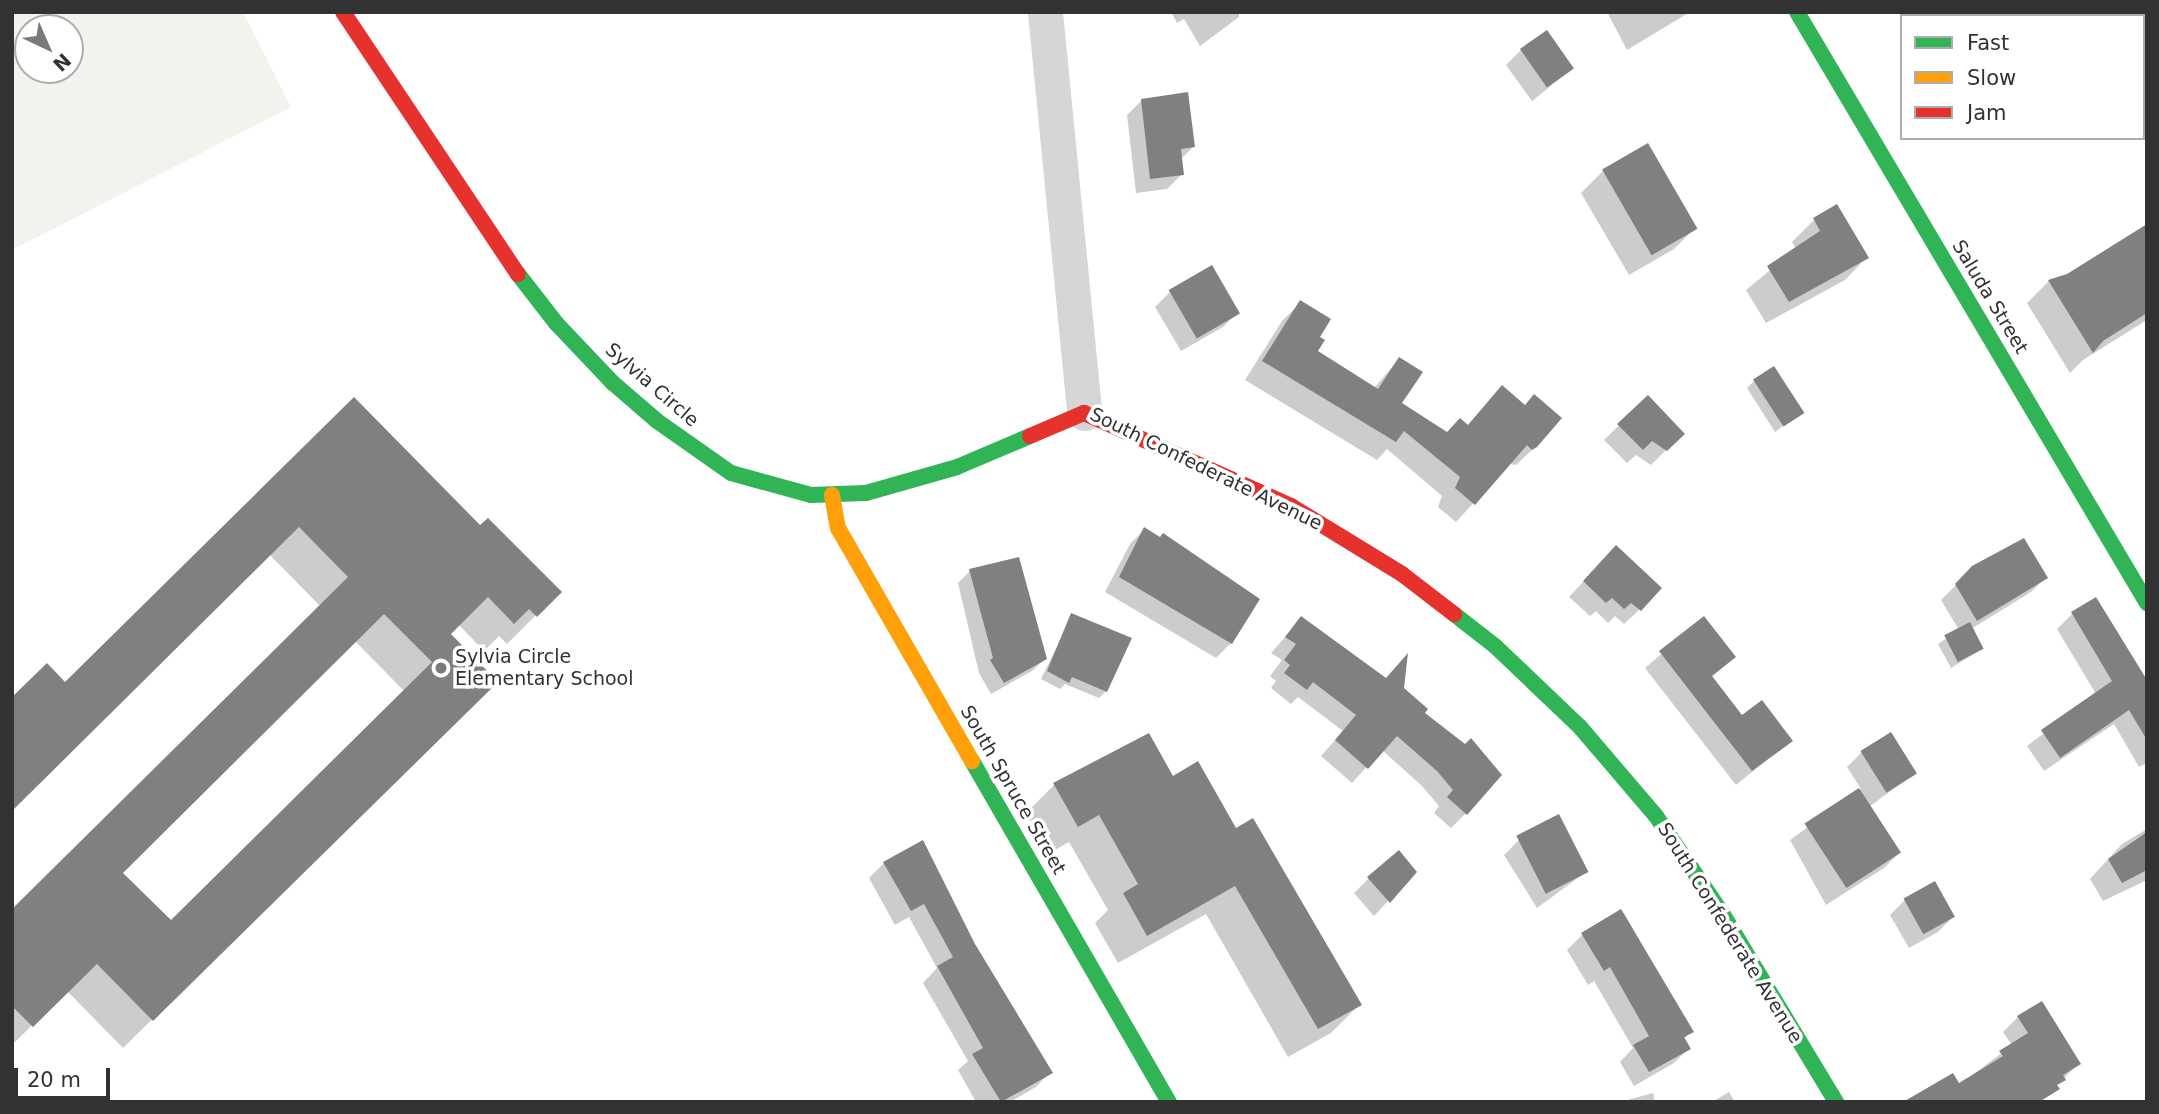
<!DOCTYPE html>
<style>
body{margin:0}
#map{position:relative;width:2159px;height:1114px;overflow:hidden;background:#fff;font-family:"DejaVu Sans",sans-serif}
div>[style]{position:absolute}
.green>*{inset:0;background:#f1f3ed}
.shadow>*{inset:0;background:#0003}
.building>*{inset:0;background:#808080;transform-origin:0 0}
.street>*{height:35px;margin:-17.5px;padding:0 17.5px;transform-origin:17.5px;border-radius:17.5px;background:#d6d6d6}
.fast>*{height:16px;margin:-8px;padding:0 8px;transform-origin:8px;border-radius:8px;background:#30b455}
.slow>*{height:16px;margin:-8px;padding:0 8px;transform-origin:8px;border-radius:8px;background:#ff9f0a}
.jam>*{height:16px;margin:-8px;padding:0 8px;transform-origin:8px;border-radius:8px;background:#e5322d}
.dots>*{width:19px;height:19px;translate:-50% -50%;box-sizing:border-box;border:4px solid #fff;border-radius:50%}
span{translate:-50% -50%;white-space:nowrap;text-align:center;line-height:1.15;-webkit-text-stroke:7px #fff;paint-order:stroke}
.street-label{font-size:19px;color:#323232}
.poi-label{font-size:19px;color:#323232}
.left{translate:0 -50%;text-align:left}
.frame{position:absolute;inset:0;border:14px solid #323232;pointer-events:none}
.legend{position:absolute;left:1900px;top:14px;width:245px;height:126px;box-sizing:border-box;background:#fff;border:2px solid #adadad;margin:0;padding:9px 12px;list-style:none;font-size:21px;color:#323232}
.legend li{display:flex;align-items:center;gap:14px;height:35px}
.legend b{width:35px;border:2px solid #adadad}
.north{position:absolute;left:14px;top:14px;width:70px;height:70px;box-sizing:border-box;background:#fff;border:2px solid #adadad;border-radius:50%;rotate:136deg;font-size:19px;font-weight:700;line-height:28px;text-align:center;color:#323232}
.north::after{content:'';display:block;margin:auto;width:24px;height:32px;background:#7a7a7a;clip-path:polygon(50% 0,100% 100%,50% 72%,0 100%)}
.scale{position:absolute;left:14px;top:1068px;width:96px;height:32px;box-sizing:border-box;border:4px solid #323232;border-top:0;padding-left:9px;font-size:21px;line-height:24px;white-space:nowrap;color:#323232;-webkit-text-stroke:5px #fff;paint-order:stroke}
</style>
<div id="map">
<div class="green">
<i style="clip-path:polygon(evenodd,12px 12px,243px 12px,291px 107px,12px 250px,12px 12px,28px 28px,70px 28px,70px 70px,28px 70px,28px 28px)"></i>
</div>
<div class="shadow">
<i style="clip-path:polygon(1171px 12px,1239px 12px,1239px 17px,1200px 46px,1184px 19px,1177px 23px)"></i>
<i style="clip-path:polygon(1607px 12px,1690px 12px,1627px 50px)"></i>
<i style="clip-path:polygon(2126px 12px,2143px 12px,2147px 18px,2143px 65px,2143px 16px,2120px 16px)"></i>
<i style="clip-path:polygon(1521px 50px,1572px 69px,1532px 101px,1506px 65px)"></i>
<i style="clip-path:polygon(1142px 100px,1193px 147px,1181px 159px,1182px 174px,1167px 189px,1136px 193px,1127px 115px)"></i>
<i style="clip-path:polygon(1603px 171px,1696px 227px,1674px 249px,1629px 275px,1581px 193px)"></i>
<i style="clip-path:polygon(1814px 220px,1867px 257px,1845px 280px,1766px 323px,1746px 290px,1796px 249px,1792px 242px)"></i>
<i style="clip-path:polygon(2147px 226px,2147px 320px,2083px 360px,2070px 373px,2027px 303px,2049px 281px,2068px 276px)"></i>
<i style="clip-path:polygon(1170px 292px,1238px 312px,1223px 327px,1181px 351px,1155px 307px)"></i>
<i style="clip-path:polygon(1301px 302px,1317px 338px,1316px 352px,1374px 388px,1399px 359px,1400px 404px,1446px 433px,1467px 426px,1502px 388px,1536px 446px,1516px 465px,1509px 464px,1456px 522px,1438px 507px,1442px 496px,1387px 449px,1377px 460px,1245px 380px,1282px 321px)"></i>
<i style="clip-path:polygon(1754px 381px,1802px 412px,1775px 432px,1747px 388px)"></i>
<i style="clip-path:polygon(1648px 397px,1683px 433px,1651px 465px,1636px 455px,1627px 463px,1604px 440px)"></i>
<i style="clip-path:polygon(evenodd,354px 400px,480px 528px,559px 592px,507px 644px,499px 636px,484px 651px,458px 624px,449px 634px,496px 682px,123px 1048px,67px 991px,12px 1045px,12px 912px,320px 606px,269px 554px,65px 685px,354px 400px,355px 641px,404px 691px,171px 923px,120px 873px,355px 641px)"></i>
<i style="clip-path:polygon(1145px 529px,1231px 643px,1216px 658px,1105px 592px,1130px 544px)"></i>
<i style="clip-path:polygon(1602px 562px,1639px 610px,1624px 624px,1615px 616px,1608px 623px,1596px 611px,1590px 616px,1569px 597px)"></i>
<i style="clip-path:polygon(970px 571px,1045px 659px,1032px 671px,991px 694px,979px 673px,958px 583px)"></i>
<i style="clip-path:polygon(2046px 577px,2031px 592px,1971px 629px,1982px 649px,1951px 668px,1938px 644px,1959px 630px,1941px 600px,1956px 585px)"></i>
<i style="clip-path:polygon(2072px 614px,2147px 684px,2147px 763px,2139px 767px,2114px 724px,2044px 771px,2027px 746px,2096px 694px,2057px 629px)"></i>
<i style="clip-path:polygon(1072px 616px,1106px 691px,1099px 698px,1065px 684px,1060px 689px,1041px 679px)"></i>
<i style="clip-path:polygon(1704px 618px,1734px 657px,1711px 677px,1742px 718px,1790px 741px,1736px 785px,1645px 668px)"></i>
<i style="clip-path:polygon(1301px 619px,1402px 689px,1423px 713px,1466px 813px,1451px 828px,1434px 813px,1439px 806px,1422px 786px,1382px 750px,1352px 783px,1321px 756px,1343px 731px,1298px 697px,1291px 704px,1271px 688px,1276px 681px,1270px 676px,1282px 660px,1271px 653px)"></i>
<i style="clip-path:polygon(1862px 752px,1915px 773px,1869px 807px,1899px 853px,1884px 868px,1826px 905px,1790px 840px,1861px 789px,1847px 767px)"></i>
<i style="clip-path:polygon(1054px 785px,1235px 830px,1360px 1004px,1331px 1033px,1288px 1057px,1206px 914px,1118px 963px,1095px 923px,1108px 910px,1069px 842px,1048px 854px,1025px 814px)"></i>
<i style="clip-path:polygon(2147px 829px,2147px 880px,2103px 901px,2090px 879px,2122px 844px)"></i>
<i style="clip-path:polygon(1519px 840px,1586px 872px,1537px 908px,1504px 855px)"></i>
<i style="clip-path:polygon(884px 863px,973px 945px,1050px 1072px,1036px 1087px,1010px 1102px,976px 1102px,958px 1070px,968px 1061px,923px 983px,937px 968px,909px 917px,895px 925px,869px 878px)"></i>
<i style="clip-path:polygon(1415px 872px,1374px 916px,1354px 893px,1369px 878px)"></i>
<i style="clip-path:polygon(1905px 900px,1953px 917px,1938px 932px,1909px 948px,1890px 915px)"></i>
<i style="clip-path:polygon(1624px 913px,1691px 1032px,1683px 1040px,1689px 1048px,1674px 1063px,1634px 1086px,1620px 1062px,1633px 1048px,1594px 981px,1588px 985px,1567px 950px,1582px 935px)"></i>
<i style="clip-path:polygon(2018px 1017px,2078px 1064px,2063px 1079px,1958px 1086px,2012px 1045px,2003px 1032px)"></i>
<i style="clip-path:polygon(1729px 1092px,1735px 1102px,1712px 1102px)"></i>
<i style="clip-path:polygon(1653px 1093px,1655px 1102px,1620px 1102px)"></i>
</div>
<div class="building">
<i style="left:1547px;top:30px;width:47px;height:33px;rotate:55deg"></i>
<i style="clip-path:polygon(1188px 92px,1195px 147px,1181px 149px,1184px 175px,1150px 179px,1141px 99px)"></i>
<i style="left:1648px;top:143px;width:99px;height:53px;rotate:60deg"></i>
<i style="clip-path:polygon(1837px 204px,1869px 258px,1789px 302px,1767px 266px,1820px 231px,1813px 218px)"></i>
<i style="clip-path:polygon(2147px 224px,2147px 313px,2103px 341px,2093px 353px,2048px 280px,2067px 274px)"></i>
<i style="left:1212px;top:265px;width:56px;height:50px;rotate:60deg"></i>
<i style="clip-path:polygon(1300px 300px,1331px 319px,1320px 337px,1325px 340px,1318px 351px,1378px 389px,1399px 357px,1423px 372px,1402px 403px,1447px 432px,1460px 418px,1468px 425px,1502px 385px,1525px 405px,1534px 394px,1562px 418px,1537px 447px,1532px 450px,1527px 445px,1475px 505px,1455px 488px,1460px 477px,1404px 431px,1396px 442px,1262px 361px)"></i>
<i style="left:1774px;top:366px;width:56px;height:25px;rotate:57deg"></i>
<i style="clip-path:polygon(1648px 395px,1685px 434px,1667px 451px,1652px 441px,1643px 450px,1617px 424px)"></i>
<i style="clip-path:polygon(evenodd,354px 397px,480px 525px,488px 518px,562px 592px,537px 617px,529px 609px,514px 624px,488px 597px,451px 634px,498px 682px,153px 1021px,97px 964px,33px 1027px,12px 1006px,12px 909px,348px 577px,299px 527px,12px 811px,12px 697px,47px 663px,65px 682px,354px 397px,384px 614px,432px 662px,171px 920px,123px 873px,384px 614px)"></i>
<i style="clip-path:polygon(1144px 527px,1160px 537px,1163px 533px,1260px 599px,1232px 644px,1119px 577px)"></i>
<i style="clip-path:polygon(2024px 538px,2048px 578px,1977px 621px,1955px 584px,1972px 566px)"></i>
<i style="clip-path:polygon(1616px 545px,1662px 588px,1641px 611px,1631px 603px,1624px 609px,1612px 598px,1606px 603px,1583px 581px)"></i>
<i style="clip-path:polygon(1019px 557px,1047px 659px,1004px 683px,990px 660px,993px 658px,969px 569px)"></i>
<i style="clip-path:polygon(2096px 597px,2147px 680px,2147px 740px,2129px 710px,2060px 758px,2041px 730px,2112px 681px,2071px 612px)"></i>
<i style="clip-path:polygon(1071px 613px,1132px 638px,1107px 692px,1072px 677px,1069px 683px,1047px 671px)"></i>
<i style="clip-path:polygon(1301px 616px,1386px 678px,1408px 653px,1404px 688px,1428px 709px,1425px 713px,1465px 744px,1471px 738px,1502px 775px,1467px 815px,1447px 797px,1453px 790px,1437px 771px,1397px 736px,1368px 769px,1335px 740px,1356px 715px,1313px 682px,1307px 690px,1284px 673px,1290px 665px,1284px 660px,1296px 644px,1285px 637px)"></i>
<i style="clip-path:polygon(1704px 616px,1736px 657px,1712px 676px,1742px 715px,1762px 700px,1793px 741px,1752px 771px,1659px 651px)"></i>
<i style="left:1970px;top:622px;width:30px;height:29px;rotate:63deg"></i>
<i style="left:1891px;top:732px;width:49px;height:36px;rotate:58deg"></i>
<i style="clip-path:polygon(1149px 733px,1173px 776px,1198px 761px,1236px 828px,1253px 818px,1362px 1005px,1318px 1029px,1235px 886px,1147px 936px,1123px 893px,1138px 884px,1099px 815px,1078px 827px,1053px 783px)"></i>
<i style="left:1859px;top:788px;width:77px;height:65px;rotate:57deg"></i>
<i style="left:1559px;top:814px;width:65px;height:48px;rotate:63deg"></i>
<i style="clip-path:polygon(2147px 832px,2147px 870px,2122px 883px,2108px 859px)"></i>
<i style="clip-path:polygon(923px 840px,975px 944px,1053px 1073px,1001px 1102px,972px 1054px,983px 1048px,937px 966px,953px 957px,924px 904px,911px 911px,883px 862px)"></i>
<i style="clip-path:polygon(1399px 850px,1417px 872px,1390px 903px,1367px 877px)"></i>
<i style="left:1935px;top:881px;width:41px;height:36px;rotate:61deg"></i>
<i style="clip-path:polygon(1621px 909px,1694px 1032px,1684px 1037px,1691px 1049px,1649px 1072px,1633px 1045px,1649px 1036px,1610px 967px,1604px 971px,1581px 933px)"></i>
<i style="clip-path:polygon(2042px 1001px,2081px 1064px,2063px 1075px,2066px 1080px,2057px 1085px,2060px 1089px,2039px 1102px,1903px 1102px,1953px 1073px,1959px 1083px,2003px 1056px,1999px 1051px,2028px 1033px,2017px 1016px)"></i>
</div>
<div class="street">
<i style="left:1045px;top:12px;width:403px;rotate:84.4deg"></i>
</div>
<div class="fast">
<i style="left:1797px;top:12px;width:687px;rotate:59.37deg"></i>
<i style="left:518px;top:274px;width:62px;rotate:52.2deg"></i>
<i style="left:556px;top:323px;width:83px;rotate:46.5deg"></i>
<i style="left:613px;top:383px;width:58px;rotate:40.8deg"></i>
<i style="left:657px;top:421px;width:90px;rotate:35.1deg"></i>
<i style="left:731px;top:473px;width:83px;rotate:15.4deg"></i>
<i style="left:811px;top:495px;width:55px;rotate:-2.1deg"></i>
<i style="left:866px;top:493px;width:95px;rotate:-15.9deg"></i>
<i style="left:957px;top:467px;width:79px;rotate:-23deg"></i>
<i style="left:1454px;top:614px;width:52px;rotate:38deg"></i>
<i style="left:1495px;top:646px;width:117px;rotate:43.6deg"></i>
<i style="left:1580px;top:727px;width:117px;rotate:49.5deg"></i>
<i style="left:1656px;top:816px;width:117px;rotate:55.8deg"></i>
<i style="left:1722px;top:913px;width:221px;rotate:58.9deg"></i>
<i style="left:972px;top:761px;width:394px;rotate:60deg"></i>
</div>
<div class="slow">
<i style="left:832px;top:495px;width:34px;rotate:80deg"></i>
<i style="left:838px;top:528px;width:269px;rotate:60.1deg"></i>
</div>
<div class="jam">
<i style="left:343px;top:12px;width:315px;rotate:56.3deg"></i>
<i style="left:1030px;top:436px;width:59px;rotate:-23.1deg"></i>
<i style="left:1084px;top:413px;width:227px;rotate:24.2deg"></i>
<i style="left:1291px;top:506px;width:130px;rotate:31.5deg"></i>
<i style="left:1402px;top:574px;width:66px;rotate:37.6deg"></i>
</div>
<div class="dots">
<i style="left:441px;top:668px;background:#7a7a7a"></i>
</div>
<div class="street-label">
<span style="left:1990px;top:297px;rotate:59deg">Saluda Street</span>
<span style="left:652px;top:385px;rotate:41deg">Sylvia Circle</span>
<span style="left:1206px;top:469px;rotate:26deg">South Confederate Avenue</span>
<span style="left:1013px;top:790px;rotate:60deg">South Spruce Street</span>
<span style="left:1730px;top:933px;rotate:58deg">South Confederate Avenue</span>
</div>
<div class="poi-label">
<span class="left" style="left:455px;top:668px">Sylvia Circle<br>Elementary School</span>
</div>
<div class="frame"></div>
<ul class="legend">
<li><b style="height:9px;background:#30b455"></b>Fast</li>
<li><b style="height:9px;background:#ff9f0a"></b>Slow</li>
<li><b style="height:9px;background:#e5322d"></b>Jam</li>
</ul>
<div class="north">N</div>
<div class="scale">20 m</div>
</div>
